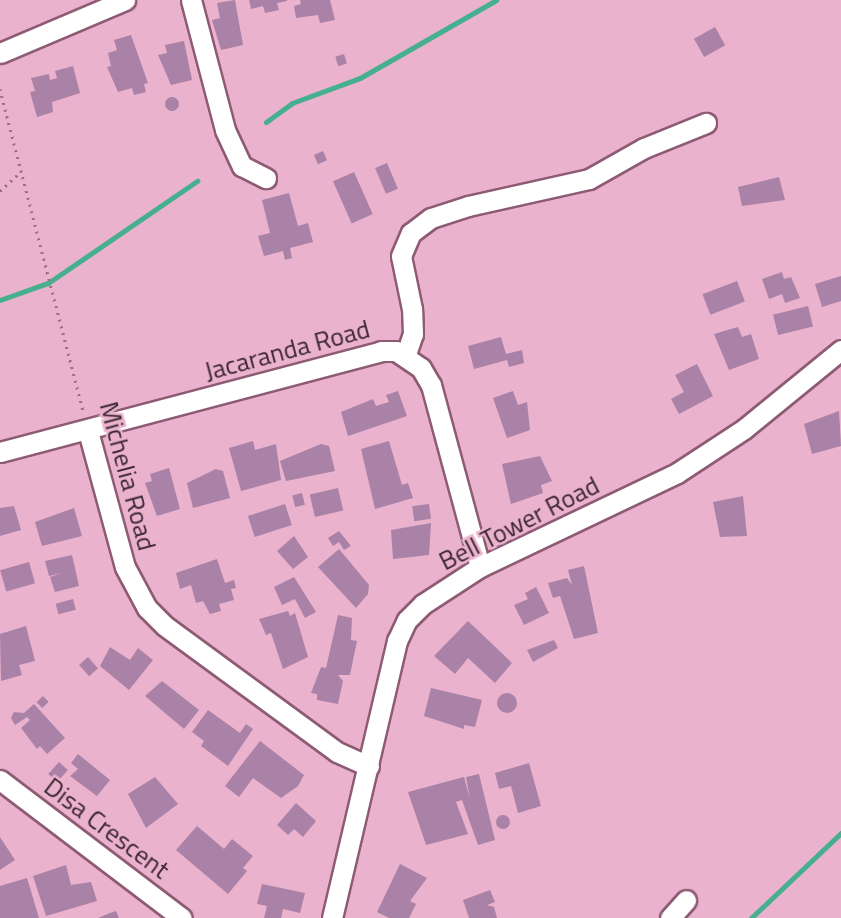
<!DOCTYPE html>
<style>
body{margin:0}
#map{position:relative;width:841px;height:918px;overflow:hidden;background:#eab2cc;font-family:"Titillium Web",sans-serif}
div>[style]{position:absolute}
.stream>*{height:5px;margin:-2.5px;padding:0 2.5px;transform-origin:2.5px;border-radius:2.5px;background:#45af8e}
.building>*{inset:0;background:#aa81a7;transform-origin:0 0}
.round{border-radius:50%}
.path>*{height:2.5px;margin-top:-1.25px;transform-origin:0;background:repeating-linear-gradient(90deg,#997183 0 2px,transparent 0 7px)}
.roads{filter:drop-shadow(2px 0 #8d5b74) drop-shadow(-2px 0 #8d5b74) drop-shadow(0 2px #8d5b74) drop-shadow(0 -2px #8d5b74)}
.minor>*{height:19px;margin:-9.5px;padding:0 9.5px;transform-origin:9.5px;border-radius:9.5px;background:#fff}
span{translate:-50% -50%;white-space:nowrap;text-align:center;line-height:1.15;-webkit-text-stroke:5px #eab2cc;paint-order:stroke}
.street-label{font-size:26px;color:#3d2731}
</style>
<div id="map">
<div class="stream">
<i style="left:266px;top:122px;width:32px;rotate:-36deg"></i>
<i style="left:292px;top:103px;width:72px;rotate:-20.2deg"></i>
<i style="left:360px;top:78px;width:157px;rotate:-29.8deg"></i>
<i style="left:0;top:300px;width:51px;rotate:-19.5deg"></i>
<i style="left:48px;top:283px;width:181px;rotate:-34.4deg"></i>
<i style="left:751px;top:918px;width:124px;rotate:-43.4deg"></i>
</div>
<div class="building">
<i style="clip-path:polygon(235px 0,243px 45px,221px 50px,212px 20px,220px 18px,217px 3px)"></i>
<i style="clip-path:polygon(249px 0,287px 0,287px 1px,277px 3px,279px 10px,265px 13px,263px 6px,251px 9px)"></i>
<i style="clip-path:polygon(300px 0,330px 0,335px 20px,320px 23px,318px 15px,296px 18px,294px 6px,301px 4px)"></i>
<i style="left:715px;top:27px;width:21px;height:24px;rotate:61deg"></i>
<i style="clip-path:polygon(131px 35px,148px 83px,144px 84px,146px 92px,134px 95px,132px 88px,118px 92px,107px 67px,111px 66px,108px 53px,117px 50px,114px 40px)"></i>
<i style="clip-path:polygon(184px 41px,192px 80px,171px 85px,158px 55px,167px 53px,165px 45px)"></i>
<i style="left:344px;top:54px;width:10px;height:9px;rotate:73deg"></i>
<i style="clip-path:polygon(73px 66px,80px 93px,52px 102px,53px 112px,37px 117px,30px 92px,35px 91px,31px 78px,49px 74px,50px 80px,57px 78px,55px 71px)"></i>
<i class="round" style="left:165px;top:97px;width:14px;height:14px"></i>
<i style="left:323px;top:151px;width:10px;height:10px;rotate:66deg"></i>
<i style="left:387px;top:163px;width:28px;height:13px;rotate:67deg"></i>
<i style="left:354px;top:172px;width:46px;height:23px;rotate:66deg"></i>
<i style="clip-path:polygon(779px 177px,785px 200px,742px 206px,738px 187px)"></i>
<i style="clip-path:polygon(289px 193px,298px 226px,308px 223px,313px 242px,290px 248px,292px 258px,285px 260px,283px 251px,264px 256px,258px 236px,270px 233px,262px 200px)"></i>
<i style="clip-path:polygon(782px 272px,784px 279px,791px 277px,800px 298px,785px 303px,782px 294px,769px 299px,762px 279px)"></i>
<i style="clip-path:polygon(841px 276px,841px 301px,822px 307px,815px 284px)"></i>
<i style="left:737px;top:281px;width:22px;height:37px;rotate:69deg"></i>
<i style="left:808px;top:306px;width:21px;height:36px;rotate:76deg"></i>
<i style="clip-path:polygon(738px 327px,742px 337px,751px 334px,759px 359px,729px 370px,714px 334px)"></i>
<i style="clip-path:polygon(501px 337px,506px 354px,522px 350px,524px 363px,509px 367px,507px 360px,474px 369px,468px 346px)"></i>
<i style="clip-path:polygon(697px 364px,713px 396px,679px 414px,671px 399px,684px 392px,675px 375px)"></i>
<i style="clip-path:polygon(398px 391px,407px 416px,348px 436px,341px 412px,373px 399px,376px 406px,389px 402px,386px 395px)"></i>
<i style="clip-path:polygon(513px 391px,518px 405px,527px 402px,530px 430px,507px 438px,493px 398px)"></i>
<i style="clip-path:polygon(839px 411px,841px 446px,812px 454px,804px 424px)"></i>
<i style="clip-path:polygon(253px 441px,255px 450px,276px 444px,281px 480px,241px 491px,229px 448px)"></i>
<i style="clip-path:polygon(389px 441px,402px 485px,408px 483px,413px 498px,375px 509px,361px 449px)"></i>
<i style="clip-path:polygon(321px 444px,329px 446px,335px 471px,286px 481px,280px 461px)"></i>
<i style="clip-path:polygon(540px 456px,552px 481px,541px 485px,543px 493px,511px 504px,502px 464px)"></i>
<i style="clip-path:polygon(169px 468px,180px 509px,157px 516px,145px 483px,152px 481px,150px 474px)"></i>
<i style="clip-path:polygon(216px 469px,223px 471px,230px 498px,193px 508px,187px 483px)"></i>
<i style="left:338px;top:488px;width:23px;height:29px;rotate:77deg"></i>
<i style="left:302px;top:493px;width:12px;height:10px;rotate:76deg"></i>
<i style="clip-path:polygon(743px 496px,747px 536px,720px 537px,713px 502px)"></i>
<i style="left:285px;top:504px;width:22px;height:39px;rotate:72deg"></i>
<i style="left:429px;top:504px;width:15px;height:17px;rotate:82deg"></i>
<i style="clip-path:polygon(14px 506px,21px 530px,0 536px,0 508px)"></i>
<i style="clip-path:polygon(74px 508px,82px 536px,42px 546px,35px 522px)"></i>
<i style="clip-path:polygon(431px 523px,429px 555px,393px 559px,391px 530px)"></i>
<i style="clip-path:polygon(339px 531px,351px 546px,344px 550px,339px 542px,333px 546px,328px 538px)"></i>
<i style="clip-path:polygon(294px 536px,308px 557px,293px 569px,277px 551px)"></i>
<i style="clip-path:polygon(339px 549px,369px 585px,368px 594px,356px 608px,318px 567px)"></i>
<i style="clip-path:polygon(72px 555px,79px 586px,55px 592px,50px 577px,62px 573px,49px 576px,45px 561px)"></i>
<i style="clip-path:polygon(217px 559px,225px 583px,234px 580px,236px 588px,231px 589px,234px 600px,219px 604px,221px 611px,210px 614px,203px 601px,196px 603px,191px 585px,180px 589px,176px 573px)"></i>
<i style="left:29px;top:562px;width:22px;height:30px;rotate:74deg"></i>
<i style="clip-path:polygon(584px 566px,598px 633px,574px 639px,560px 596px,553px 598px,548px 583px,567px 578px,572px 585px,568px 570px)"></i>
<i style="clip-path:polygon(294px 577px,316px 612px,305px 618px,295px 599px,282px 605px,274px 587px)"></i>
<i style="clip-path:polygon(536px 587px,549px 613px,524px 625px,514px 605px,528px 599px,525px 593px)"></i>
<i style="left:73px;top:599px;width:11px;height:18px;rotate:75deg"></i>
<i style="clip-path:polygon(288px 611px,290px 616px,295px 613px,308px 657px,283px 669px,271px 633px,266px 635px,259px 619px)"></i>
<i style="clip-path:polygon(338px 615px,352px 618px,351px 640px,357px 641px,350px 675px,338px 675px,343px 681px,338px 704px,317px 700px,317px 694px,311px 693px,321px 667px,326px 668px)"></i>
<i style="clip-path:polygon(468px 621px,512px 663px,495px 683px,468px 658px,455px 674px,434px 656px)"></i>
<i style="clip-path:polygon(26px 626px,35px 661px,19px 665px,22px 675px,1px 681px,0 634px)"></i>
<i style="clip-path:polygon(554px 640px,558px 648px,533px 662px,527px 650px)"></i>
<i style="clip-path:polygon(110px 647px,130px 660px,138px 648px,153px 660px,129px 690px,100px 666px)"></i>
<i style="left:88px;top:657px;width:15px;height:12px;rotate:48deg"></i>
<i style="clip-path:polygon(162px 681px,199px 710px,184px 729px,145px 696px)"></i>
<i style="clip-path:polygon(431px 688px,482px 700px,475px 727px,464px 725px,464px 729px,424px 716px)"></i>
<i class="round" style="left:497px;top:693px;width:20px;height:20px"></i>
<i style="left:43px;top:696px;width:8px;height:9px;rotate:45deg"></i>
<i style="clip-path:polygon(34px 704px,65px 738px,47px 754px,40px 746px,37px 749px,21px 728px,30px 720px,27px 717px,15px 725px,11px 718px,14px 712px,24px 713px)"></i>
<i style="clip-path:polygon(208px 710px,240px 733px,246px 724px,253px 729px,228px 766px,201px 746px,204px 741px,192px 732px)"></i>
<i style="clip-path:polygon(260px 741px,304px 775px,298px 786px,281px 798px,253px 778px,239px 797px,225px 786px)"></i>
<i style="clip-path:polygon(78px 754px,110px 780px,97px 796px,70px 776px,78px 769px,71px 763px)"></i>
<i style="left:59px;top:762px;width:12px;height:16px;rotate:42deg"></i>
<i style="clip-path:polygon(529px 763px,541px 806px,518px 813px,511px 786px,499px 789px,495px 773px)"></i>
<i style="clip-path:polygon(479px 774px,495px 840px,478px 845px,462px 800px,456px 802px,468px 834px,426px 845px,408px 792px,464px 777px,470px 799px,466px 777px)"></i>
<i style="clip-path:polygon(155px 777px,178px 804px,146px 828px,128px 794px)"></i>
<i style="clip-path:polygon(296px 803px,316px 821px,303px 837px,294px 829px,288px 835px,277px 825px)"></i>
<i class="round" style="left:496px;top:815px;width:14px;height:14px"></i>
<i style="clip-path:polygon(197px 826px,224px 849px,232px 839px,253px 856px,243px 868px,247px 871px,228px 894px,176px 850px)"></i>
<i style="clip-path:polygon(0 837px,15px 860px,0 870px)"></i>
<i style="clip-path:polygon(400px 864px,427px 878px,410px 901px,416px 904px,409px 918px,389px 918px,377px 912px)"></i>
<i style="clip-path:polygon(66px 865px,71px 885px,91px 882px,97px 901px,46px 916px,33px 876px)"></i>
<i style="clip-path:polygon(27px 878px,39px 918px,0 918px,0 886px)"></i>
<i style="clip-path:polygon(262px 884px,305px 893px,300px 913px,283px 909px,281px 918px,264px 918px,267px 906px,257px 904px)"></i>
<i style="clip-path:polygon(490px 890px,495px 902px,487px 905px,494px 907px,497px 918px,469px 918px,463px 900px)"></i>
<i style="clip-path:polygon(116px 911px,119px 918px,98px 918px,110px 913px)"></i>
</div>
<div class="path">
<i style="left:0;top:89px;width:333px;rotate:75.5deg"></i>
<i style="left:0;top:191px;width:25px;rotate:-43deg"></i>
</div>
<div class="roads">
<div class="minor">
<i style="left:191px;top:0;width:134px;rotate:75.3deg"></i>
<i style="left:225px;top:130px;width:40px;rotate:65deg"></i>
<i style="left:242px;top:166px;width:27px;rotate:27deg"></i>
<i style="left:0;top:53px;width:136px;rotate:-23deg"></i>
<i style="left:406px;top:354px;width:21px;rotate:-71deg"></i>
<i style="left:413px;top:334px;width:25px;rotate:-92deg"></i>
<i style="left:412px;top:309px;width:54px;rotate:-101.7deg"></i>
<i style="left:401px;top:256px;width:25px;rotate:-67deg"></i>
<i style="left:411px;top:233px;width:25px;rotate:-37deg"></i>
<i style="left:431px;top:218px;width:39px;rotate:-18deg"></i>
<i style="left:468px;top:206px;width:124px;rotate:-12.6deg"></i>
<i style="left:589px;top:179px;width:63px;rotate:-29.4deg"></i>
<i style="left:644px;top:148px;width:67px;rotate:-22deg"></i>
<i style="left:88px;top:431px;width:141px;rotate:74.8deg"></i>
<i style="left:125px;top:567px;width:47px;rotate:61.8deg"></i>
<i style="left:147px;top:608px;width:25px;rotate:45deg"></i>
<i style="left:165px;top:626px;width:213px;rotate:36.2deg"></i>
<i style="left:337px;top:752px;width:35px;rotate:24deg"></i>
<i style="left:0;top:452px;width:394px;rotate:-14.8deg"></i>
<i style="left:381px;top:351px;width:15px"></i>
<i style="left:396px;top:351px;width:30px;rotate:34deg"></i>
<i style="left:421px;top:368px;width:20px;rotate:60deg"></i>
<i style="left:431px;top:385px;width:188px;rotate:74.9deg"></i>
<i style="left:0;top:780px;width:228px;rotate:37.2deg"></i>
<i style="left:332px;top:918px;width:285px;rotate:-76.8deg"></i>
<i style="left:397px;top:641px;width:23px;rotate:-65deg"></i>
<i style="left:407px;top:620px;width:23px;rotate:-45deg"></i>
<i style="left:423px;top:604px;width:68px;rotate:-33deg"></i>
<i style="left:480px;top:567px;width:218px;rotate:-25.5deg"></i>
<i style="left:677px;top:473px;width:80px;rotate:-33.3deg"></i>
<i style="left:744px;top:429px;width:125px;rotate:-39.2deg"></i>
<i style="left:670px;top:918px;width:24px;rotate:-48deg"></i>
</div>
</div>
<div class="street-label">
<span style="left:287px;top:350px;rotate:-15deg">Jacaranda Road</span>
<span style="left:128px;top:476px;rotate:75deg">Michelia Road</span>
<span style="left:519px;top:523px;rotate:-27deg">Bell Tower Road</span>
<span style="left:107px;top:828px;rotate:37deg">Disa Crescent</span>
</div>
</div>
